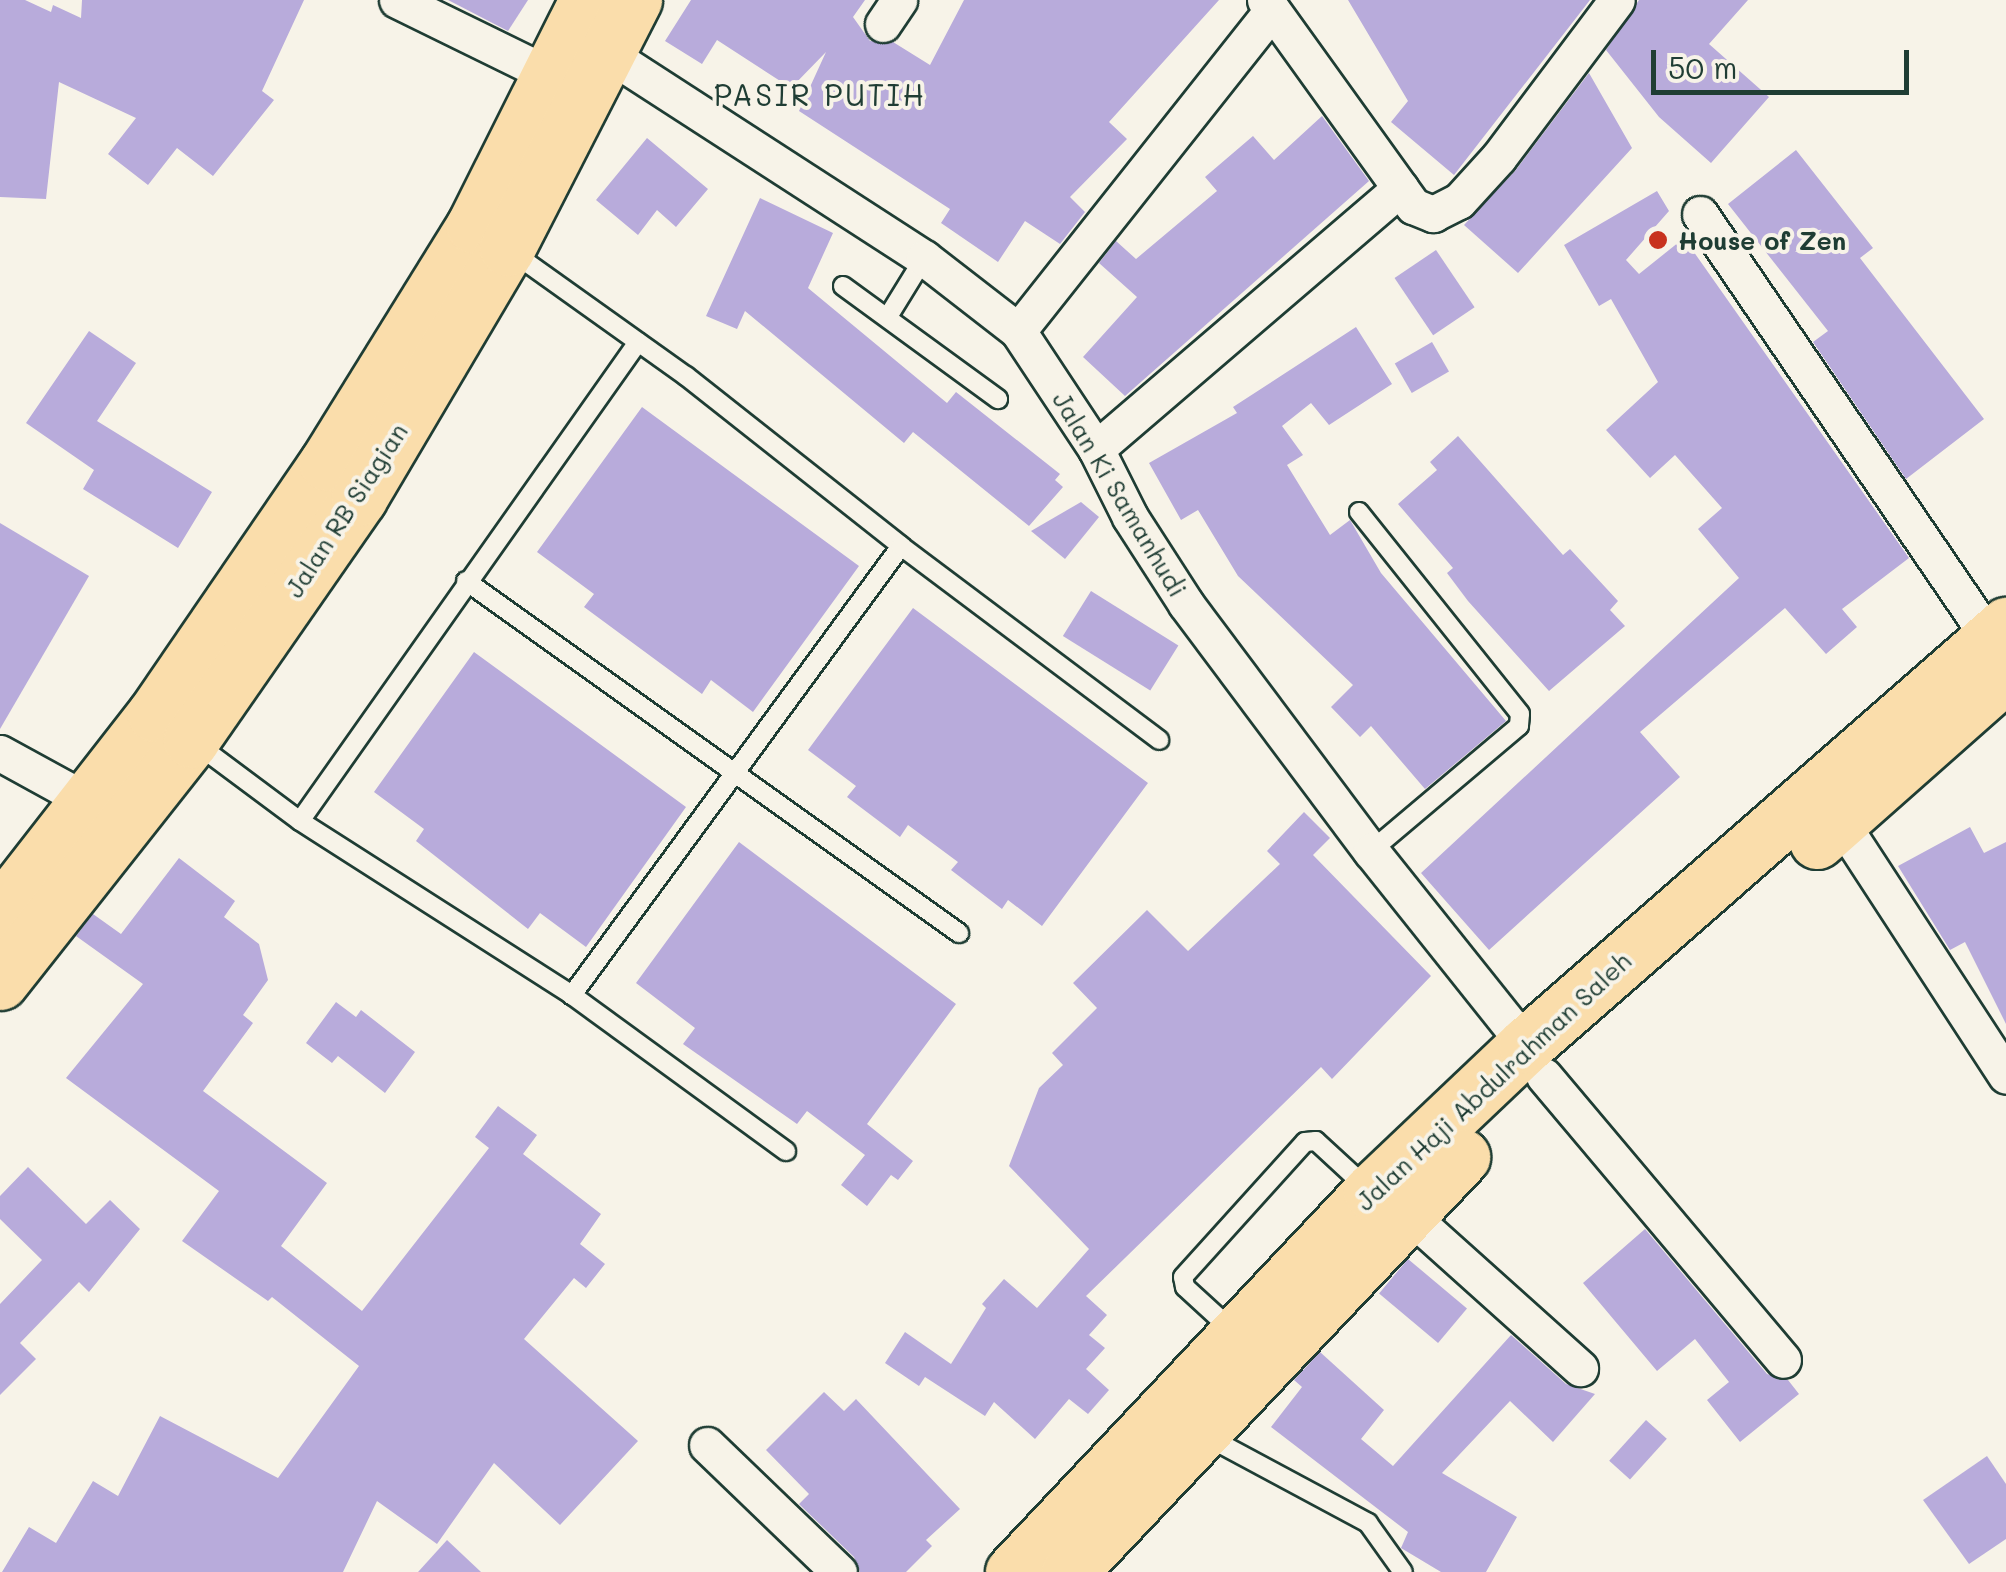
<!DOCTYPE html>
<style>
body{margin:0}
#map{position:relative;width:2006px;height:1572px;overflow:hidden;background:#f7f3e8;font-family:Mali,sans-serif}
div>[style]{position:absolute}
.building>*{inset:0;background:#b8abdb;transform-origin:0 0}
.roads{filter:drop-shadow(2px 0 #1f3d34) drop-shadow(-2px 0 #1f3d34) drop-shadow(0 2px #1f3d34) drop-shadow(0 -2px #1f3d34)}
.service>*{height:18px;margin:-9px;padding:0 9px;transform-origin:9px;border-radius:9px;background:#f7f3e8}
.minor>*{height:35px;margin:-17.5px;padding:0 17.5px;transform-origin:17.5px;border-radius:17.5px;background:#f7f3e8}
.trunk>*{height:55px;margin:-27.5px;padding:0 27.5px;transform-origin:27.5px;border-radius:27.5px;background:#faddab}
.dots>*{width:28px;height:28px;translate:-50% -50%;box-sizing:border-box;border:5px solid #f7f3e8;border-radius:50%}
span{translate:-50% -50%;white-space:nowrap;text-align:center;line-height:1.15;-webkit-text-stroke:8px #f7f3e8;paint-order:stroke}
.poi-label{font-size:25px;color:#1f3d34;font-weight:700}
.left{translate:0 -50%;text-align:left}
.street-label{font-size:25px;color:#1f3d34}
.quarter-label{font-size:30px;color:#1f3d34;letter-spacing:2.5px}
.scale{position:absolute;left:1651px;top:50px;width:258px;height:45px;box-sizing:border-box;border:5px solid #1f3d34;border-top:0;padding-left:12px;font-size:30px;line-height:35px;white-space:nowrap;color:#1f3d34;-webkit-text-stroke:8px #f7f3e8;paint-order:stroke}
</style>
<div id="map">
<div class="building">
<i style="clip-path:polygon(0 0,25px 0,51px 12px,53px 5px,81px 18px,82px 0,304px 0,262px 91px,274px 100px,213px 176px,177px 148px,148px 185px,108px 154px,136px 118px,59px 82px,46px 199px,0 197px)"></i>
<i style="clip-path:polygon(448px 0,528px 0,508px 31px)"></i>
<i style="clip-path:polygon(691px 0,865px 0,853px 17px,870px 41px,893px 42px,930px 65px,964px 0,1219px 0,1109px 122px,1127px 139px,1070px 197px,1085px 212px,1060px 244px,1025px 221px,998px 262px,941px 223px,950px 209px,799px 111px,826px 52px,791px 88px,717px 40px,702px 64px,665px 41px)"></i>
<i style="clip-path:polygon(1348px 0,1590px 0,1454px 175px,1391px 122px,1408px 101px)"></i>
<i style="clip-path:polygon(1748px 0,1709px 44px,1769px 97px,1711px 163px,1659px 117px,1606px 50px,1639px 0)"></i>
<i style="clip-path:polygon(1589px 73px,1632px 148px,1518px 273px,1464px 225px,1515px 171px)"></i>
<i style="clip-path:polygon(1322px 116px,1369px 181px,1125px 396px,1083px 357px,1137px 297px,1099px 263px,1116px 241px,1136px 259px,1217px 191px,1205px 177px,1253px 136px,1274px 160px)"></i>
<i style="clip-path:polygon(647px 138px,708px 189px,676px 227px,657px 210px,638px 235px,596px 200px)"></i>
<i style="clip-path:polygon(1796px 150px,1873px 248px,1860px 258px,1984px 419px,1906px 479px,1813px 342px,1828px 331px,1728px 204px)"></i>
<i style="clip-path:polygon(1657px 191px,1669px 211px,1626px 260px,1639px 274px,1684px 238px,1909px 558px,1842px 609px,1857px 627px,1826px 654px,1785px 608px,1640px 732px,1680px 777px,1489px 950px,1421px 873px,1739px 578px,1698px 529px,1722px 508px,1675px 455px,1650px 478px,1606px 430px,1658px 382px,1611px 299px,1599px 306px,1564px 245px)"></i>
<i style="clip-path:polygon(760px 198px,833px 233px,808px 288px,947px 403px,956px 392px,1060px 474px,1055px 480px,1063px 487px,1029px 526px,913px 432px,904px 443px,745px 311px,737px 329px,706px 316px)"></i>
<i style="left:1436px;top:250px;width:69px;height:50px;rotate:56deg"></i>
<i style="clip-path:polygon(1356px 327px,1392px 384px,1329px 425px,1311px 403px,1282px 426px,1303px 455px,1287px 465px,1330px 535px,1350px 520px,1381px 573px,1506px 721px,1425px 789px,1371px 726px,1360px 737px,1331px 707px,1353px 685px,1238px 576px,1198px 510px,1181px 520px,1149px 463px,1237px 413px,1233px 407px)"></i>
<i style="clip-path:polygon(89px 331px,136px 363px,97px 421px,212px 492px,178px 548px,83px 489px,94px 470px,26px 423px)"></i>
<i style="left:1432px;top:342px;width:34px;height:43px;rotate:60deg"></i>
<i style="clip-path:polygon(642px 407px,859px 566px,753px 712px,711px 680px,702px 694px,584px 607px,594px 594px,537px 552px)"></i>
<i style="clip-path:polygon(1458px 436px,1563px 555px,1570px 549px,1618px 601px,1610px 610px,1625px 626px,1549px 691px,1468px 601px,1447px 573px,1453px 568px,1398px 504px,1437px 470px,1430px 462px)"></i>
<i style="clip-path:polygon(1081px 502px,1099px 517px,1065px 559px,1031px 531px)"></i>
<i style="clip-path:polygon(0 523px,89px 576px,0 729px)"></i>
<i style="left:1091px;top:591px;width:103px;height:53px;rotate:32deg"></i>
<i style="clip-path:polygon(913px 608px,1148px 783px,1042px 926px,1008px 900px,1002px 909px,951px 870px,958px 862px,908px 825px,900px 837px,847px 797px,856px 786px,808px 750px)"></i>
<i style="clip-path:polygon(474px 652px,686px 807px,586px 947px,540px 913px,528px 929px,416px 841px,424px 829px,374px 792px)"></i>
<i style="clip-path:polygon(1304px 812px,1330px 838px,1313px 855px,1431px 976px,1332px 1079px,1321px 1067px,1086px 1296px,1107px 1315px,1089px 1335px,1105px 1348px,1086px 1369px,1109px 1390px,1088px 1414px,1069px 1399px,1035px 1439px,994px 1402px,985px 1416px,925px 1377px,919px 1386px,885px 1363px,905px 1332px,951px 1364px,986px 1308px,982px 1304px,1004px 1279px,1037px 1308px,1089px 1249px,1009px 1166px,1039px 1088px,1063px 1065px,1052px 1053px,1097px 1008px,1073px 983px,1147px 910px,1188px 951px,1280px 864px,1267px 851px)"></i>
<i style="clip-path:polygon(1970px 827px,1984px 853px,2006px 842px,2006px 1024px,1965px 942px,1950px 950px,1898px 866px)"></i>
<i style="clip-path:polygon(739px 842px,956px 1004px,867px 1124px,913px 1161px,898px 1180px,891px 1175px,867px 1206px,841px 1185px,865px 1155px,807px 1111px,797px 1124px,683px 1044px,695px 1028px,636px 983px)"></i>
<i style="clip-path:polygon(179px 858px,235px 901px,224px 917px,259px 944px,268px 980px,243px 1015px,253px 1023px,203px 1091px,327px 1183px,281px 1246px,362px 1311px,489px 1148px,475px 1137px,498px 1106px,537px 1135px,523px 1154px,601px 1214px,580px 1244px,605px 1264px,586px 1288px,574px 1278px,524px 1339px,638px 1441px,560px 1525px,494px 1463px,437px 1544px,377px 1501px,343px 1572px,2px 1572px,29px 1527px,56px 1543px,93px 1481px,118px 1496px,160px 1416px,278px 1478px,359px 1366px,272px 1297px,268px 1301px,182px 1241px,219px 1191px,66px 1078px,143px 984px,76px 936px,93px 914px,121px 934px)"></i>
<i style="clip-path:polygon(336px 1002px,356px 1017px,361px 1010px,415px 1052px,385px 1093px,338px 1056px,332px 1063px,306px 1043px)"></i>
<i style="clip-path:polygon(28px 1167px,86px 1224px,110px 1200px,140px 1229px,89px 1292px,79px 1282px,20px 1343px,36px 1359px,0 1395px,0 1304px,42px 1260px,0 1219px,0 1196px)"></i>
<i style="clip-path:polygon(1645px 1229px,1767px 1374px,1788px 1380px,1799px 1394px,1740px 1442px,1707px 1400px,1729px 1382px,1695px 1339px,1657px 1371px,1583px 1283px)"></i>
<i style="left:1408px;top:1259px;width:77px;height:45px;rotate:40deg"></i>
<i style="clip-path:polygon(1511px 1335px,1566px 1384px,1595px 1394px,1553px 1442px,1510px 1401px,1442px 1473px,1517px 1517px,1486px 1572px,1441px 1572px,1401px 1548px,1408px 1532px,1271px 1427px,1302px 1387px,1294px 1380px,1320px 1352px,1384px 1410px,1361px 1439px,1393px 1466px)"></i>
<i style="clip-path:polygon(824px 1392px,844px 1411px,856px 1399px,960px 1509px,926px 1540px,932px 1546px,906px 1572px,860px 1572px,854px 1557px,799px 1504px,809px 1494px,766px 1450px)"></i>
<i style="left:1646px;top:1420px;width:28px;height:55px;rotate:42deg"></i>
<i style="clip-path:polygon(1987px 1456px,2006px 1484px,2006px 1539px,1969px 1564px,1923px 1500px)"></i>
<i style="clip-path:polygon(447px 1540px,481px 1572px,418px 1572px)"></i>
</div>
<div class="roads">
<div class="service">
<i style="left:512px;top:252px;width:214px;rotate:35.5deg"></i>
<i style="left:686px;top:376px;width:274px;rotate:38.3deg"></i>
<i style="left:901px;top:546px;width:557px;rotate:126.23deg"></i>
<i style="left:843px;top:286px;width:192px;rotate:36.1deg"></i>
<i style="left:889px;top:315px;width:67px;rotate:-58.4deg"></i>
<i style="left:1359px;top:512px;width:258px;rotate:51.4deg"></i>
<i style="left:1520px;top:714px;width:12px;rotate:95deg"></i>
<i style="left:1519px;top:726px;width:194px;rotate:139.8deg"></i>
<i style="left:901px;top:546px;width:323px;rotate:36.9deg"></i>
<i style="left:466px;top:581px;width:606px;rotate:35.53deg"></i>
<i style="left:194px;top:742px;width:132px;rotate:36.7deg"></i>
<i style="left:300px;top:821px;width:323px;rotate:32.6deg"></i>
<i style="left:572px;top:995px;width:265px;rotate:36.1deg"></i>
<i style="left:300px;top:821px;width:586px;rotate:-54.79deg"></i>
<i style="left:1233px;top:1331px;width:65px;rotate:-137.5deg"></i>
<i style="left:1185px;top:1287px;width:10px;rotate:-101deg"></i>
<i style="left:1183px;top:1277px;width:182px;rotate:-47.9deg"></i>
<i style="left:1305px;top:1142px;width:11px;rotate:-5deg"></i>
<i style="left:1316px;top:1141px;width:68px;rotate:42.6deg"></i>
<i style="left:1206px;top:1436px;width:184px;rotate:28.2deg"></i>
<i style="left:1368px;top:1523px;width:60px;rotate:54.5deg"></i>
</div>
<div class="minor">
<i style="left:397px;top:0;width:170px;rotate:26.1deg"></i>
<i style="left:1265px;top:0;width:254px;rotate:54.3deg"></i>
<i style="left:1413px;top:206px;width:22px;rotate:22deg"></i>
<i style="left:1433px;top:214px;width:29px;rotate:-27deg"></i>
<i style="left:1459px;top:201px;width:59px;rotate:-47.7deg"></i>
<i style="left:1499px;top:157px;width:196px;rotate:-53.1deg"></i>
<i style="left:883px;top:24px;width:29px;rotate:-56deg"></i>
<i style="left:610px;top:55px;width:374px;rotate:32.9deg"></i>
<i style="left:924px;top:258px;width:119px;rotate:37.8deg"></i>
<i style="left:1018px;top:331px;width:141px;rotate:56.5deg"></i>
<i style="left:1096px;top:449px;width:76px;rotate:63.4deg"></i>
<i style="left:1130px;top:517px;width:103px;rotate:57.2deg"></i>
<i style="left:1186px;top:604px;width:309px;rotate:53.2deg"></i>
<i style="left:1371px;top:851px;width:248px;rotate:51.4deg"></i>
<i style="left:1700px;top:214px;width:515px;rotate:55.69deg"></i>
<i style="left:1018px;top:331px;width:409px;rotate:-51.6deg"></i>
<i style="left:1096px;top:449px;width:401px;rotate:-40.6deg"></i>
<i style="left:0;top:753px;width:98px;rotate:28.7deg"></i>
<i style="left:1840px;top:821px;width:304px;rotate:56.9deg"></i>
<i style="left:1544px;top:1076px;width:371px;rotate:49.9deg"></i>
<i style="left:1406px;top:1212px;width:234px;rotate:41.9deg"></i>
<i style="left:707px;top:1445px;width:183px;rotate:43.9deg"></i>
</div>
<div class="trunk">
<i style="left:1817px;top:841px;width:252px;rotate:-41.5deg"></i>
<i style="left:0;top:913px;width:252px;rotate:-52.1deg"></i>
<i style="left:155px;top:714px;width:304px;rotate:-55.6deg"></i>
<i style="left:327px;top:463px;width:279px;rotate:-58.2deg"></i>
<i style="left:474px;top:226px;width:253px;rotate:-63.4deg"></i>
<i style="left:0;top:982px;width:308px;rotate:-51.7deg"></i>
<i style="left:191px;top:740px;width:295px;rotate:-55.2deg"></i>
<i style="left:359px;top:498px;width:291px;rotate:-59.4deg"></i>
<i style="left:507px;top:248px;width:279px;rotate:-62.9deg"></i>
<i style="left:1013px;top:1572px;width:522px;rotate:-46.71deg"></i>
<i style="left:1371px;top:1192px;width:214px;rotate:-43.5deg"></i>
<i style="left:1526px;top:1045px;width:638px;rotate:-41.19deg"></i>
<i style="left:1069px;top:1572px;width:572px;rotate:-46.56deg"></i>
</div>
</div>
<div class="dots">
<i style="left:1658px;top:240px;background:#c8321e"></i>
</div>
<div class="poi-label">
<span class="left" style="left:1678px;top:240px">House of Zen</span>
</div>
<div class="street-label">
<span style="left:1120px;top:494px;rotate:59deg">Jalan Ki Samanhudi</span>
<span style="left:346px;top:510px;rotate:-57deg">Jalan RB Siagian</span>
<span style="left:1493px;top:1081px;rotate:-43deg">Jalan Haji Abdulrahman Saleh</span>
</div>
<div class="quarter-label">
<span style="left:820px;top:94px">PASIR PUTIH</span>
</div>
<div class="scale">50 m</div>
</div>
